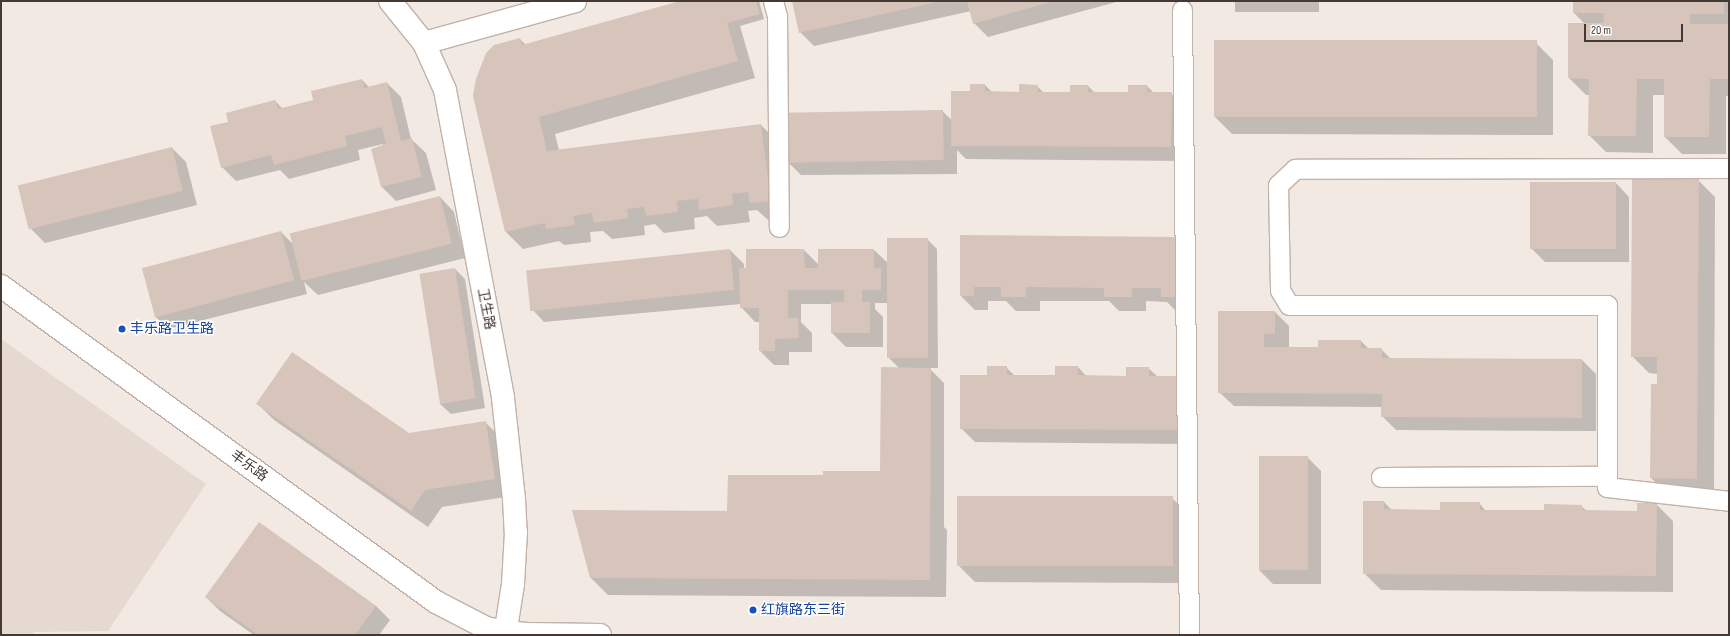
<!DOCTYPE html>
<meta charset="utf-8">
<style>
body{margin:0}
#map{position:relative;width:1730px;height:636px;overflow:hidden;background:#f2e9e3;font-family:"Sofia Sans Condensed","Noto Sans SC",sans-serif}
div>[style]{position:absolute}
.residential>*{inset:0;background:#e6d9d1}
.shadow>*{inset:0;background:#0003;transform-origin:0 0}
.building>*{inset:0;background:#d7c4bb;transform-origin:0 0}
.roads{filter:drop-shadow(1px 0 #c0b2a9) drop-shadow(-1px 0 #c0b2a9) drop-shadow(0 1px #c0b2a9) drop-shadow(0 -1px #c0b2a9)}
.service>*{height:19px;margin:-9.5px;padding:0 9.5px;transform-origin:9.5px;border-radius:9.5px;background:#fff}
.minor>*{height:22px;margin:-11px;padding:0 11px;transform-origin:11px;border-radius:11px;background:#fff}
.dots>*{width:11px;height:11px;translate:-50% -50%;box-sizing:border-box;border:2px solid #fff;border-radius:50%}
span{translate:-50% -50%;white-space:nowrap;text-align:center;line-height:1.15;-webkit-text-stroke:3px #fff;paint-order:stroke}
.street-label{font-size:14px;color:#443933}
.transit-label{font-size:14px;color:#164399}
.left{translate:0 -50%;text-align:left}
.frame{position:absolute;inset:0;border:2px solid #443933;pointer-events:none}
.scale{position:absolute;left:1584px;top:24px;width:99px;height:18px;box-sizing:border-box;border:2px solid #443933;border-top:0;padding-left:5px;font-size:12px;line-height:14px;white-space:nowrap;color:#443933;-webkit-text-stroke:3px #fff;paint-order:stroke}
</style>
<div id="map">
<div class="residential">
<i style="clip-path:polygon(1px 339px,206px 484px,108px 631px,33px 632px,33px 635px,1px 635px)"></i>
</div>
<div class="shadow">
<i style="clip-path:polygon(683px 1px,759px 1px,764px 19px,740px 26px,755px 78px,555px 134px,559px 150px,761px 125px,778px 142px,787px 217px,768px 220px,757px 210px,748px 211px,750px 222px,717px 226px,707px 216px,694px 218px,695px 229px,664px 233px,655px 224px,644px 226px,645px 235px,612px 239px,603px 231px,590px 232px,591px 242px,564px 245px,559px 241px,523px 249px,506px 232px,520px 39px,526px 45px)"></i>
<i style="clip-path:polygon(793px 1px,1120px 1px,988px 37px,974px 23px,971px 11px,814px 46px,800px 32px)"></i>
<i style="left:1235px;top:1px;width:84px;height:11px"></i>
<i style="clip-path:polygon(1574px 1px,1729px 1px,1729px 96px,1726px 96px,1726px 154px,1682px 154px,1665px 137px,1665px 95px,1653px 95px,1653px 153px,1606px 152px,1589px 135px,1590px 95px,1586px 95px,1569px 78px,1585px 24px,1574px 13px)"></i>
<i style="clip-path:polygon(1536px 43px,1553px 60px,1553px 135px,1232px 134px,1215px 117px)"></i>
<i style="clip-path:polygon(362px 80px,369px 87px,387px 83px,401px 97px,411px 139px,426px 153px,436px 190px,396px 201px,381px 186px,383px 144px,358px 150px,360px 160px,289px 179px,280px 170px,236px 181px,222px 167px,229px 122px,275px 101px,283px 109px,314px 101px)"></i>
<i style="clip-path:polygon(985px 85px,992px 92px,1020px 93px,1037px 86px,1044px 93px,1071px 93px,1088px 86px,1095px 93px,1129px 93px,1147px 86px,1154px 93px,1171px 93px,1185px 108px,1185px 161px,966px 159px,957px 150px,957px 174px,801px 175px,787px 161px,942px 111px,952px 120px,971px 92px)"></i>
<i style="clip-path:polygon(172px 148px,186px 162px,197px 205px,45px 243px,31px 229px)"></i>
<i style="clip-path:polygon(1698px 180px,1715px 197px,1714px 495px,1668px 495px,1651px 478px,1658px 374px,1649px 373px,1632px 356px)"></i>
<i style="clip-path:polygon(1615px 182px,1629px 197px,1629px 262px,1545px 262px,1531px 248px)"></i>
<i style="clip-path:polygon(440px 197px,454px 212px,465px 258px,318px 295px,304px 282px,307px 294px,168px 329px,154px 315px,281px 232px,294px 245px)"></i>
<i style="clip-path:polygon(961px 236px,1176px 238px,1176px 311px,1167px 302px,1146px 301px,1146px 311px,1119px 311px,1109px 301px,1040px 301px,1040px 311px,1016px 311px,1006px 301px,988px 301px,988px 310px,975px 310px,961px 296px)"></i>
<i style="clip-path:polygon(927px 239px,937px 249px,938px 368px,929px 368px,944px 383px,944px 527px,947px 530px,946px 597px,608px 595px,591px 578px,728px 512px,824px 477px,881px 473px,899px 368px,889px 358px,889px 303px,875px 303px,875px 309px,883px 317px,883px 347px,846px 347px,832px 333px,832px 304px,801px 304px,801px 322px,812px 333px,812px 352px,789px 352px,789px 365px,774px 365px,760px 351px,760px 322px,755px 322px,741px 307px,741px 304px,544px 322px,530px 307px,730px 250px,744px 264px,744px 269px,804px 250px,819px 265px,874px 250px,889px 264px)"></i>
<i style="clip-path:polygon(455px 269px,465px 279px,485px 408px,451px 414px,440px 404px)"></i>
<i style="clip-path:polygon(1275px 312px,1289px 326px,1289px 348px,1319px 348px,1361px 341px,1369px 349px,1381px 349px,1391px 359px,1582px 360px,1596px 374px,1596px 431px,1396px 430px,1382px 416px,1382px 407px,1234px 406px,1219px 392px)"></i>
<i style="clip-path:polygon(1006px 367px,1015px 376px,1056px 376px,1078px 367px,1087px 377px,1127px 377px,1148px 368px,1158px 377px,1177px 377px,1190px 444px,975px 442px,961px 428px,988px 376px)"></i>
<i style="clip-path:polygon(257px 403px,409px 434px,485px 422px,502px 439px,511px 496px,442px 507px,428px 527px,274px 420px)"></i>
<i style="clip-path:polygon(1307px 457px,1321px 471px,1321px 584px,1273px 584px,1259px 570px)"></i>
<i style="clip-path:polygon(1172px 498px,1189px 515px,1189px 583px,975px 582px,958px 565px)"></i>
<i style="clip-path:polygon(1384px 502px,1392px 510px,1441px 511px,1479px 503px,1486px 511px,1545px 511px,1581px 506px,1587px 511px,1637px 512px,1656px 504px,1673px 521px,1673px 592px,1381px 590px,1364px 573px)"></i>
<i style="clip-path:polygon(259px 523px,376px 606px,390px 620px,379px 635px,254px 635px,220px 611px,206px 597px)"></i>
</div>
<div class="building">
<i style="clip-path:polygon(680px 1px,756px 1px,760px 14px,727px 23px,738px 61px,539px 117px,547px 151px,761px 124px,771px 201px,750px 203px,748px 192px,732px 194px,733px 205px,699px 210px,698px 199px,677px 201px,678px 212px,646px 216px,644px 207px,627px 209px,628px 218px,594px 223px,592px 213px,573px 216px,575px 225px,546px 229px,545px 223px,505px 232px,473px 96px,476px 79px,486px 53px,494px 45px,520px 38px,522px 45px)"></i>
<i style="clip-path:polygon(792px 1px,937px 1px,937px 2px,799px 33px)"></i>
<i style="clip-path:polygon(967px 1px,1054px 1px,973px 24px)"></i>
<i style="clip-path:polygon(1573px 1px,1724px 1px,1724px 14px,1690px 14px,1690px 24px,1728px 24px,1728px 79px,1710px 79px,1709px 137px,1664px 137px,1664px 79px,1637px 79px,1636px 136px,1588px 136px,1589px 79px,1568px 78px,1568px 23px,1603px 23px,1604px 13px,1573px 13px)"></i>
<i style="left:1214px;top:40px;width:323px;height:77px"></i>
<i style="clip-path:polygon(362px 79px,364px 88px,387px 82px,401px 141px,412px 138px,422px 177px,381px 187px,371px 149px,386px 144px,382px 127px,345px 136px,347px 146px,274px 165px,271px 155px,221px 168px,210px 126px,228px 122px,226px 113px,275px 100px,278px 109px,313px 100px,311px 91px)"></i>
<i style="clip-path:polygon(970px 84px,985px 84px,985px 91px,1019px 92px,1019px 84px,1038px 85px,1038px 92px,1070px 92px,1070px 85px,1088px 85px,1088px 92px,1128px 92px,1128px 85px,1147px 85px,1147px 92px,1172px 92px,1171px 147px,951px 146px,951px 91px,970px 91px)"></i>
<i style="left:943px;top:110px;width:50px;height:158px;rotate:89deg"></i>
<i style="left:172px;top:147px;width:45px;height:159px;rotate:76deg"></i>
<i style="clip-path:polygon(1632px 179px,1699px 179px,1697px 479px,1650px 478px,1651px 384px,1657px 384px,1657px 357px,1631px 357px)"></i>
<i style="left:1530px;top:182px;width:86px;height:67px"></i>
<i style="left:440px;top:196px;width:49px;height:155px;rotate:76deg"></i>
<i style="left:281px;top:231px;width:51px;height:144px;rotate:75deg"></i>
<i style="clip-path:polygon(960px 235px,1176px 237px,1176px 297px,1161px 297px,1161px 288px,1132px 288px,1132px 297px,1104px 297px,1104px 288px,1026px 287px,1026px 297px,1001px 297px,1001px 287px,974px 287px,974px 296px,960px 296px)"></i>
<i style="left:887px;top:238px;width:41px;height:120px"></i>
<i style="left:730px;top:249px;width:41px;height:205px;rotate:84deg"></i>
<i style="clip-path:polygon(746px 249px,804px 249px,805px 268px,818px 268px,818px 249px,874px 249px,874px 268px,881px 268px,881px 290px,862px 290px,862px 302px,870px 302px,870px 333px,831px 333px,831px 302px,844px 302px,844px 290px,788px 290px,788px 318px,798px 318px,799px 338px,775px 339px,775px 351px,759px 351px,759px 308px,740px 308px,739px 268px,746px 268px)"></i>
<i style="left:455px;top:268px;width:132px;height:36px;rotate:81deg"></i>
<i style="clip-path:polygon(1218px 311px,1275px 311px,1275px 334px,1264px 334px,1264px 347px,1318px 347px,1318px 340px,1361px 340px,1361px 348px,1382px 348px,1382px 358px,1582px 359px,1582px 418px,1381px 417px,1382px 394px,1218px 393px)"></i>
<i style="clip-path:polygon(292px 352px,409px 433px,486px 421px,495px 479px,425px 490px,411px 511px,256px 404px)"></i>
<i style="clip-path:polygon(987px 366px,1007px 366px,1007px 375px,1055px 375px,1055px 366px,1078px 366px,1078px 375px,1126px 376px,1126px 367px,1149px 367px,1149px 376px,1177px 376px,1177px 430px,960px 429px,960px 375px,987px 375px)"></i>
<i style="clip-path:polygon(881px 367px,931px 368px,930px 580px,590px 578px,572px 510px,727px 511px,728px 475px,823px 475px,823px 471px,880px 471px)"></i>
<i style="left:1259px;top:456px;width:49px;height:114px"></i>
<i style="left:957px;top:496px;width:216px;height:70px"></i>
<i style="clip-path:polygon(1363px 501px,1384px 501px,1384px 509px,1440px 510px,1440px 502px,1480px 502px,1480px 510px,1544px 510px,1544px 504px,1582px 505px,1582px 510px,1637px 511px,1637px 503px,1657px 503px,1656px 576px,1363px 574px)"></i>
<i style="clip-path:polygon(259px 522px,376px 606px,355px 635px,258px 635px,205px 597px)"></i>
</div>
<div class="roads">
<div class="service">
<i style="left:773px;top:1px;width:16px;rotate:75deg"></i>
<i style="left:777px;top:16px;width:211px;rotate:89.5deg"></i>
<i style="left:1182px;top:10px;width:625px;rotate:89.36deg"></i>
<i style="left:1729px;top:168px;width:434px;rotate:179.9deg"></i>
<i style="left:1295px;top:169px;width:23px;rotate:137deg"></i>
<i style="left:1278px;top:185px;width:105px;rotate:88.9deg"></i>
<i style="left:1280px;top:290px;width:17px;rotate:59deg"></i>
<i style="left:1289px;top:305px;width:318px"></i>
<i style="left:1607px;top:305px;width:182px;rotate:90deg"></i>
<i style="left:1607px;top:487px;width:123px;rotate:6.5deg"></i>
<i style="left:1381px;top:477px;width:226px;rotate:-0.3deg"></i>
</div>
<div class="minor">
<i style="left:390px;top:1px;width:54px;rotate:51deg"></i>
<i style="left:424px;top:43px;width:51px;rotate:65.9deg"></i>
<i style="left:445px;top:90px;width:313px;rotate:79.3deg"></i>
<i style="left:503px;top:398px;width:102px;rotate:83.8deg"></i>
<i style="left:514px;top:499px;width:33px;rotate:87deg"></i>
<i style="left:516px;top:532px;width:52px;rotate:93.3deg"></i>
<i style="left:513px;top:584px;width:52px;rotate:98.9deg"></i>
<i style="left:424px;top:43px;width:157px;rotate:-15.5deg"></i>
<i style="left:1px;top:286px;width:538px;rotate:36deg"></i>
<i style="left:436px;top:602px;width:56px;rotate:27.5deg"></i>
<i style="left:486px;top:628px;width:19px;rotate:12deg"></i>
<i style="left:505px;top:632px;width:22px;rotate:5deg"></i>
<i style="left:527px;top:634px;width:73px;rotate:0.8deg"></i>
</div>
</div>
<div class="dots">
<i style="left:122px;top:329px;background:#1a4fb4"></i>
<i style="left:753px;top:610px;background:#1a4fb4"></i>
</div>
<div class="street-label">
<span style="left:486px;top:309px;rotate:79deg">卫生路</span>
<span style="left:249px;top:466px;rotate:36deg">丰乐路</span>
</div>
<div class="transit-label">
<span class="left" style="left:130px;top:329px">丰乐路卫生路</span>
<span class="left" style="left:761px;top:610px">红旗路东三街</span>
</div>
<div class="frame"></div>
<div class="scale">20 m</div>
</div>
